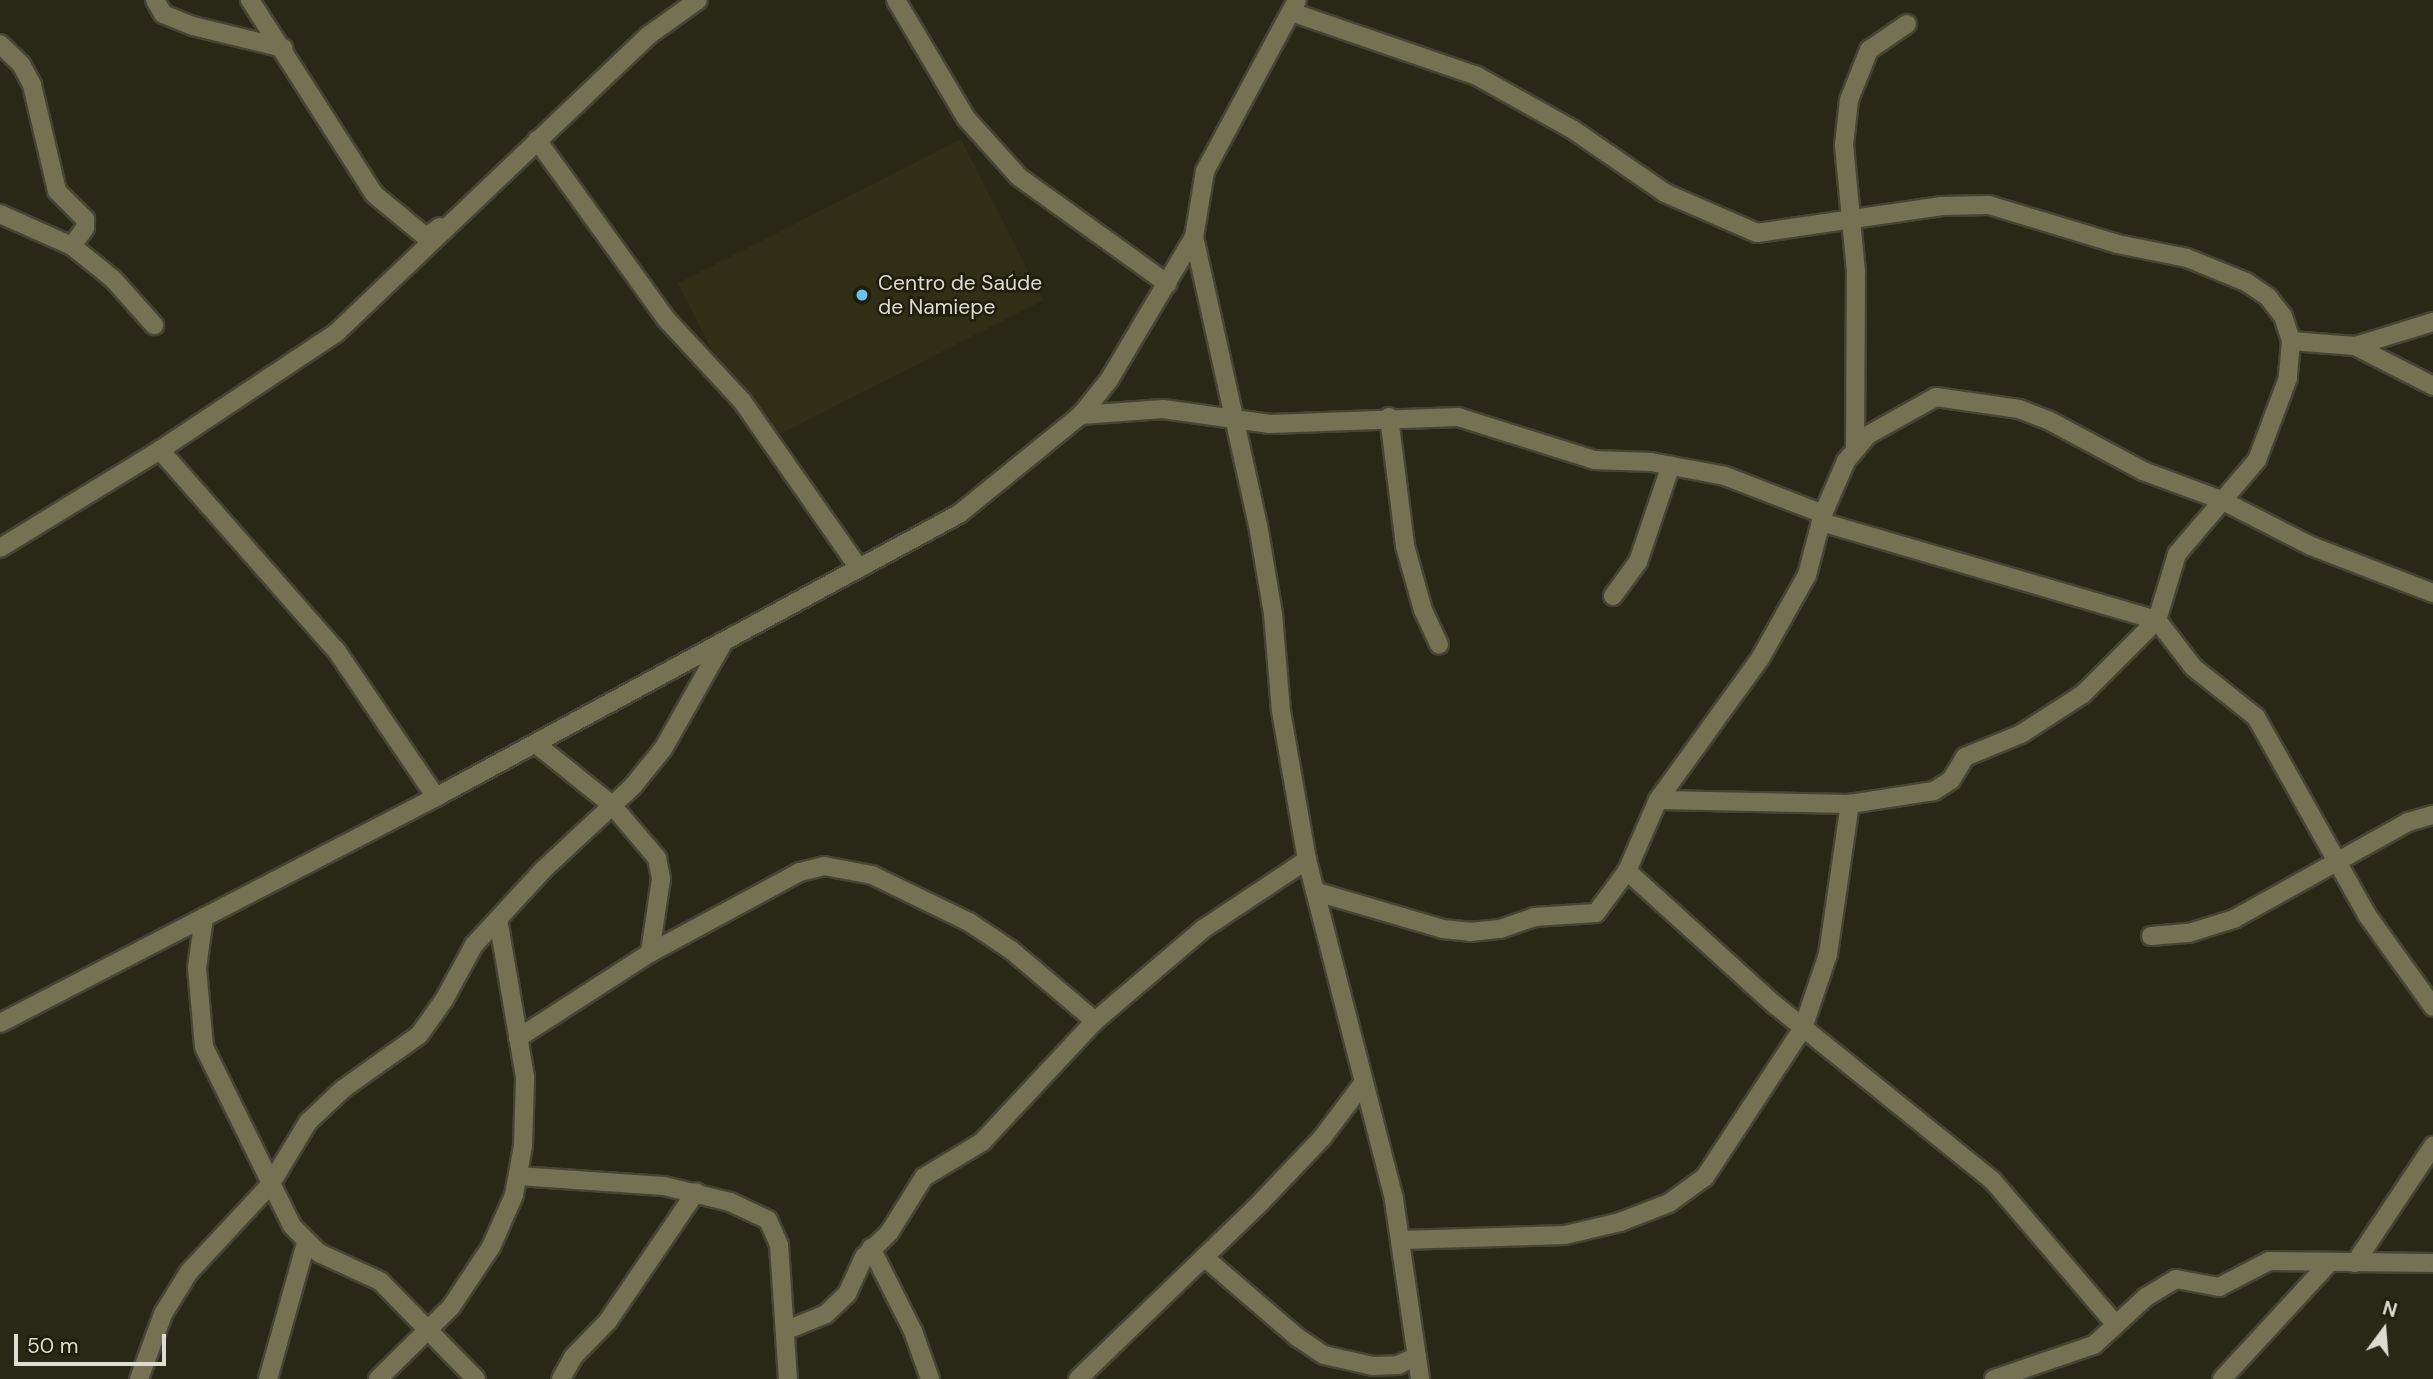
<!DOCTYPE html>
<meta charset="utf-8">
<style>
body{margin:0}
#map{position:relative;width:2433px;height:1379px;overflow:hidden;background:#292716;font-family:"DM Sans",sans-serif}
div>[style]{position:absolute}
.built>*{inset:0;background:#302e16;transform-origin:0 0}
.roads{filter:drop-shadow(2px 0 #464434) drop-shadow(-2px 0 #464434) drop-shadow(0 2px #464434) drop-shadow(0 -2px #464434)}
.minor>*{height:18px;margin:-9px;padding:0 9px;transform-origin:9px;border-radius:9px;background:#747253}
.dots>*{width:19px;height:19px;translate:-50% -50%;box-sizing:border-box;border:4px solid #1f1e0d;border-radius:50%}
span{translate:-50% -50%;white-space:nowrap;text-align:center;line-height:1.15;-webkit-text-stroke:5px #1f1e0d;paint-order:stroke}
.poi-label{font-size:21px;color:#dddcd1}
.left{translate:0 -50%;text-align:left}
.north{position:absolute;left:2349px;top:1295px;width:70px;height:70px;-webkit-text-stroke:5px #1f1e0d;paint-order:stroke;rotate:16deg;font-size:19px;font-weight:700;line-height:28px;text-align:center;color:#dddcd1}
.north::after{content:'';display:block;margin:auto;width:24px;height:32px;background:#dddcd1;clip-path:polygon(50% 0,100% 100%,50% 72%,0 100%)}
.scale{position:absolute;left:14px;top:1334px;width:152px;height:32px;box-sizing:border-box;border:4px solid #dddcd1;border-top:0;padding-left:9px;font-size:21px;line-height:24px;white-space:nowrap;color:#dddcd1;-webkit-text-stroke:5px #1f1e0d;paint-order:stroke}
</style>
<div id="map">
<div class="built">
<i style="left:961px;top:139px;width:181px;height:318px;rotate:63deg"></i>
</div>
<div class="roads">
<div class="minor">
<i style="left:155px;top:0;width:16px;rotate:60deg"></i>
<i style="left:163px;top:14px;width:32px;rotate:22deg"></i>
<i style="left:193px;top:26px;width:93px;rotate:13.7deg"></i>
<i style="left:250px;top:0;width:230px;rotate:57.4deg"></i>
<i style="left:374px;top:194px;width:67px;rotate:39.6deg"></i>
<i style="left:426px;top:237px;width:17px;rotate:-36deg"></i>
<i style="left:896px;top:0;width:137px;rotate:59.3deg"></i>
<i style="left:966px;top:118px;width:79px;rotate:48.1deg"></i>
<i style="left:1019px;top:177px;width:183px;rotate:35.7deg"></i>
<i style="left:1291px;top:12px;width:197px;rotate:19deg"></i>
<i style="left:1477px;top:76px;width:109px;rotate:29.2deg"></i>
<i style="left:1572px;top:129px;width:113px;rotate:34.5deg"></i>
<i style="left:1665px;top:193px;width:100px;rotate:23.5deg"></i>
<i style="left:1757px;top:233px;width:187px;rotate:-8.3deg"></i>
<i style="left:1942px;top:206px;width:47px;rotate:-1.2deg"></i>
<i style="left:1989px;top:205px;width:134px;rotate:16.9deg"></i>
<i style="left:2117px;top:244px;width:71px;rotate:11.3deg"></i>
<i style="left:2187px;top:258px;width:64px;rotate:22.1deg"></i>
<i style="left:2246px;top:282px;width:27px;rotate:34deg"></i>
<i style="left:2268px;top:297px;width:24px;rotate:52deg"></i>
<i style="left:2283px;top:316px;width:26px;rotate:72deg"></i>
<i style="left:2291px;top:341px;width:37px;rotate:95deg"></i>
<i style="left:2288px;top:378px;width:88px;rotate:110.7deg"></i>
<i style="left:2257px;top:460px;width:123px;rotate:130.4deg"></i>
<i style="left:2177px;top:554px;width:69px;rotate:106.9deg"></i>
<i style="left:2157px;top:620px;width:105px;rotate:135deg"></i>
<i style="left:2083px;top:694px;width:74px;rotate:147.2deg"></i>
<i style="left:2021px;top:734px;width:61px;rotate:157.7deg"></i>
<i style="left:1965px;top:757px;width:27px;rotate:121deg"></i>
<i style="left:1951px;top:780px;width:20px;rotate:147deg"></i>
<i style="left:1934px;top:791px;width:85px;rotate:171.2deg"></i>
<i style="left:1850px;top:804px;width:192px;rotate:-178.8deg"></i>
<i style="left:0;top:44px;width:29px;rotate:44deg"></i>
<i style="left:21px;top:64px;width:24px;rotate:62deg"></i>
<i style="left:32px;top:85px;width:109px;rotate:76.7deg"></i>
<i style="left:57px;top:191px;width:40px;rotate:45deg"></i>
<i style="left:85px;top:219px;width:9px;rotate:90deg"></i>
<i style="left:85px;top:228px;width:22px;rotate:126deg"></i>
<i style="left:537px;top:140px;width:222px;rotate:54.2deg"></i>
<i style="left:667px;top:320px;width:110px;rotate:47.2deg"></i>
<i style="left:742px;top:401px;width:204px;rotate:55deg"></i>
<i style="left:0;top:214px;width:79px;rotate:24deg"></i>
<i style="left:72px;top:246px;width:53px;rotate:38.8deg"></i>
<i style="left:113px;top:279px;width:62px;rotate:48.3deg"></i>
<i style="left:1194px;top:237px;width:295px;rotate:77.5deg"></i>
<i style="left:1258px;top:525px;width:90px;rotate:80.4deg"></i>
<i style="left:1273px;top:614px;width:97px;rotate:85.3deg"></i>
<i style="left:1281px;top:711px;width:151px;rotate:80.1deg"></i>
<i style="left:1307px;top:860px;width:351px;rotate:75.6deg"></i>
<i style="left:1394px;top:1200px;width:181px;rotate:81.7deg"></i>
<i style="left:2291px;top:341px;width:64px;rotate:4.5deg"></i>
<i style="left:2355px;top:346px;width:88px;rotate:27.1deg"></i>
<i style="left:2355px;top:346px;width:82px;rotate:-17.1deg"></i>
<i style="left:1081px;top:415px;width:82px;rotate:-4.2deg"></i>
<i style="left:1163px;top:409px;width:108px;rotate:8deg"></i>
<i style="left:1270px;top:424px;width:188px;rotate:-2.1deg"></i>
<i style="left:1458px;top:417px;width:143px;rotate:17.5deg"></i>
<i style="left:1594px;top:460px;width:57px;rotate:2deg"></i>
<i style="left:1651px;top:462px;width:75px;rotate:10.7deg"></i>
<i style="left:1725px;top:476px;width:105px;rotate:21.2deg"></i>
<i style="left:1389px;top:417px;width:130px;rotate:82.9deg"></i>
<i style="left:1405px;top:546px;width:66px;rotate:74.3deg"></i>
<i style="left:1423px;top:610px;width:38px;rotate:65deg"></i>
<i style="left:1855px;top:448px;width:176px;rotate:-89.7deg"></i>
<i style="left:1856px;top:272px;width:128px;rotate:-95.4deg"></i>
<i style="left:1844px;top:145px;width:45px;rotate:-83.7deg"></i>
<i style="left:1849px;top:100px;width:54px;rotate:-68.2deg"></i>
<i style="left:1869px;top:50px;width:46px;rotate:-34.4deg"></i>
<i style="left:160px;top:450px;width:266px;rotate:48.7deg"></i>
<i style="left:336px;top:650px;width:178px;rotate:55.8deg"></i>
<i style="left:1821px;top:522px;width:350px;rotate:16.3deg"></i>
<i style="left:2157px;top:620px;width:59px;rotate:52.5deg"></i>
<i style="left:2193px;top:667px;width:80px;rotate:38.4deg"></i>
<i style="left:2256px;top:717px;width:227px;rotate:60.7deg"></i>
<i style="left:2367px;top:915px;width:113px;rotate:54.3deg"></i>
<i style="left:0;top:548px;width:188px;rotate:-31.5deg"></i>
<i style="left:160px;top:450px;width:211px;rotate:-33.6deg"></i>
<i style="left:336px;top:333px;width:432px;rotate:-43.6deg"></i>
<i style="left:649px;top:35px;width:60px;rotate:-35.5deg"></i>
<i style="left:1613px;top:596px;width:42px;rotate:-53.7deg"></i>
<i style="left:1638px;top:562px;width:102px;rotate:-71.2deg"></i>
<i style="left:536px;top:744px;width:97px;rotate:38.8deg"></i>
<i style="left:612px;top:805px;width:70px;rotate:49.7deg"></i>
<i style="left:657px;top:858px;width:21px;rotate:79deg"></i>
<i style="left:661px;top:879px;width:75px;rotate:98.5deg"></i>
<i style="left:1627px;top:871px;width:200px;rotate:42.2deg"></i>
<i style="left:1775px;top:1005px;width:280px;rotate:38.9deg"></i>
<i style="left:1993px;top:1181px;width:189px;rotate:49.5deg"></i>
<i style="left:1317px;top:892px;width:131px;rotate:16.4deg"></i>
<i style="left:1443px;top:929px;width:27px;rotate:6deg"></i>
<i style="left:1470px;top:932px;width:30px;rotate:-6deg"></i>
<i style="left:1500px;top:929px;width:36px;rotate:-19deg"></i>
<i style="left:1534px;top:917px;width:62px;rotate:-3.7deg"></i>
<i style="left:1596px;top:913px;width:52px;rotate:-53.6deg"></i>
<i style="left:1627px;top:871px;width:77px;rotate:-66.4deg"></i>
<i style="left:1658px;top:800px;width:176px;rotate:-54.2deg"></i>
<i style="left:1761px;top:657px;width:94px;rotate:-60.7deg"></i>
<i style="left:1807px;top:575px;width:63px;rotate:-75.3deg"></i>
<i style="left:1823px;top:514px;width:58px;rotate:-66.5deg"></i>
<i style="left:1846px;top:461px;width:34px;rotate:-50deg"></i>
<i style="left:1868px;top:435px;width:78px;rotate:-29.2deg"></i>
<i style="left:1936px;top:397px;width:84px;rotate:8.2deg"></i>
<i style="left:2019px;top:409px;width:31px;rotate:21deg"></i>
<i style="left:2048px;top:420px;width:108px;rotate:28.2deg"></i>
<i style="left:2143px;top:471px;width:83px;rotate:20.4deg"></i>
<i style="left:2221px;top:500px;width:101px;rotate:27.1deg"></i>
<i style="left:2311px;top:546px;width:131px;rotate:21.1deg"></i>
<i style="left:204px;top:917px;width:51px;rotate:97.8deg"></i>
<i style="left:197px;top:968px;width:79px;rotate:84.9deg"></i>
<i style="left:204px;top:1047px;width:199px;rotate:63.8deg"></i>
<i style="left:292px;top:1226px;width:38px;rotate:45deg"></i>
<i style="left:319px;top:1253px;width:67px;rotate:24.7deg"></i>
<i style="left:380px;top:1281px;width:137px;rotate:45.6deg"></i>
<i style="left:2151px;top:936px;width:38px;rotate:-5deg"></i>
<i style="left:2189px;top:933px;width:47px;rotate:-17.3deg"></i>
<i style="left:2234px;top:919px;width:199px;rotate:-29.1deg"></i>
<i style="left:2408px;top:822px;width:26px;rotate:-16deg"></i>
<i style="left:0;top:1023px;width:491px;rotate:-27.4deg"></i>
<i style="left:436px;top:797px;width:595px;rotate:-28.42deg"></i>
<i style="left:959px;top:514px;width:157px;rotate:-39.1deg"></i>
<i style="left:1081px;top:415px;width:45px;rotate:-51.3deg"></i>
<i style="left:1109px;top:380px;width:166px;rotate:-59.3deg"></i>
<i style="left:1194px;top:237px;width:67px;rotate:-80.5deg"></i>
<i style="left:1205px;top:171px;width:194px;rotate:-61.7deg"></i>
<i style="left:518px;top:1038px;width:157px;rotate:-32.8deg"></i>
<i style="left:650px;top:953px;width:170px;rotate:-28.4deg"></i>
<i style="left:800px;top:872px;width:25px;rotate:-14deg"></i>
<i style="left:824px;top:866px;width:49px;rotate:10.6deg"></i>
<i style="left:872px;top:875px;width:108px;rotate:25.9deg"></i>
<i style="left:969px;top:922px;width:50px;rotate:33.7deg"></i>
<i style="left:1011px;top:950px;width:110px;rotate:40.2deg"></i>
<i style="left:518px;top:1176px;width:146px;rotate:3.9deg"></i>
<i style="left:664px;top:1186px;width:68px;rotate:13.6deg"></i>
<i style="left:730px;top:1202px;width:42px;rotate:25.3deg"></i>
<i style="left:768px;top:1220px;width:27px;rotate:66deg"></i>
<i style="left:779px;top:1245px;width:134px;rotate:86.2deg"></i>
<i style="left:1402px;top:1240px;width:163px;rotate:-1.8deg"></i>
<i style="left:1565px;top:1235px;width:57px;rotate:-13.3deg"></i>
<i style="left:1620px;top:1222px;width:53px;rotate:-21.2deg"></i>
<i style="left:1669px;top:1203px;width:44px;rotate:-35.8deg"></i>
<i style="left:1705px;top:1177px;width:178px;rotate:-56.7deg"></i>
<i style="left:1803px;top:1028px;width:78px;rotate:-71.3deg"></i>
<i style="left:1828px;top:954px;width:152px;rotate:-81.7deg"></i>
<i style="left:871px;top:1248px;width:93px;rotate:63.2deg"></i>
<i style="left:913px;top:1331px;width:51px;rotate:70.5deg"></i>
<i style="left:1204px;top:1257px;width:123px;rotate:40.7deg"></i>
<i style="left:1297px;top:1337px;width:32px;rotate:34deg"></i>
<i style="left:1324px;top:1355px;width:50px;rotate:12.7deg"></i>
<i style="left:1373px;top:1366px;width:25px;rotate:-2deg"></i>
<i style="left:1398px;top:1365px;width:21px;rotate:-25deg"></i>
<i style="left:2355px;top:1263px;width:141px;rotate:-56.3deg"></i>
<i style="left:787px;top:1330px;width:42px;rotate:-22.3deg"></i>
<i style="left:826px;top:1314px;width:29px;rotate:-44deg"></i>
<i style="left:847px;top:1294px;width:41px;rotate:-65.3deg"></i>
<i style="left:864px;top:1257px;width:35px;rotate:-44deg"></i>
<i style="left:889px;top:1233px;width:66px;rotate:-58deg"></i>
<i style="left:924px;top:1177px;width:68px;rotate:-31.1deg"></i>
<i style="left:982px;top:1142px;width:166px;rotate:-47deg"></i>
<i style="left:1095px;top:1021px;width:142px;rotate:-40.4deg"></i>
<i style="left:1203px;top:929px;width:125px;rotate:-33.6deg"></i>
<i style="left:139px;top:1379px;width:69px;rotate:-69.7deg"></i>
<i style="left:163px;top:1314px;width:49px;rotate:-58.2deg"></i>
<i style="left:189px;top:1272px;width:119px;rotate:-47deg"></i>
<i style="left:270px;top:1185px;width:74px;rotate:-58.9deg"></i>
<i style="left:308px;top:1122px;width:48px;rotate:-43.3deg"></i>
<i style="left:343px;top:1089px;width:93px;rotate:-35.4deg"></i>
<i style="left:419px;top:1035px;width:43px;rotate:-54.5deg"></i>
<i style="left:444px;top:1000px;width:63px;rotate:-61.4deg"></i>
<i style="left:474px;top:945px;width:102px;rotate:-47.4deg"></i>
<i style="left:543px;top:870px;width:123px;rotate:-43deg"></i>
<i style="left:633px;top:786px;width:48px;rotate:-51deg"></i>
<i style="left:663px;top:749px;width:122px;rotate:-60.5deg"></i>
<i style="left:268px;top:1379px;width:141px;rotate:-74.4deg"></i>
<i style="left:378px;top:1379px;width:103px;rotate:-44.6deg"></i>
<i style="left:451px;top:1307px;width:72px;rotate:-56.3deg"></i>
<i style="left:491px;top:1247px;width:57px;rotate:-66.1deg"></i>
<i style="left:514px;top:1195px;width:50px;rotate:-79.6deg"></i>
<i style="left:523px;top:1146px;width:69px;rotate:-88.3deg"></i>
<i style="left:525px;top:1077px;width:160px;rotate:-99.7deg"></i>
<i style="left:561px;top:1379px;width:25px;rotate:-61deg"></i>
<i style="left:573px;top:1357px;width:50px;rotate:-45.8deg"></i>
<i style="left:608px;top:1321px;width:156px;rotate:-55.7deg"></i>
<i style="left:1078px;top:1379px;width:255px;rotate:-44deg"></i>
<i style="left:1261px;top:1202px;width:88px;rotate:-46.4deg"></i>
<i style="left:1322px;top:1138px;width:66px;rotate:-53deg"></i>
<i style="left:1994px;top:1379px;width:106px;rotate:-18.8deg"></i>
<i style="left:2094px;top:1345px;width:71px;rotate:-42.7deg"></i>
<i style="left:2146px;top:1297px;width:35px;rotate:-31deg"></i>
<i style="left:2176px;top:1279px;width:44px;rotate:10.5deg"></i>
<i style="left:2219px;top:1287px;width:56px;rotate:-27.5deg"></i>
<i style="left:2269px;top:1261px;width:164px;rotate:0.7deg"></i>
<i style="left:2222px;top:1379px;width:156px;rotate:-47.3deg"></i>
</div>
</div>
<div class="dots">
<i style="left:862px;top:295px;background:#67c4ef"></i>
</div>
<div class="poi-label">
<span class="left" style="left:878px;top:295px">Centro de Saúde<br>de Namiepe</span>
</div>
<div class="north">N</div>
<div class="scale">50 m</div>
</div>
